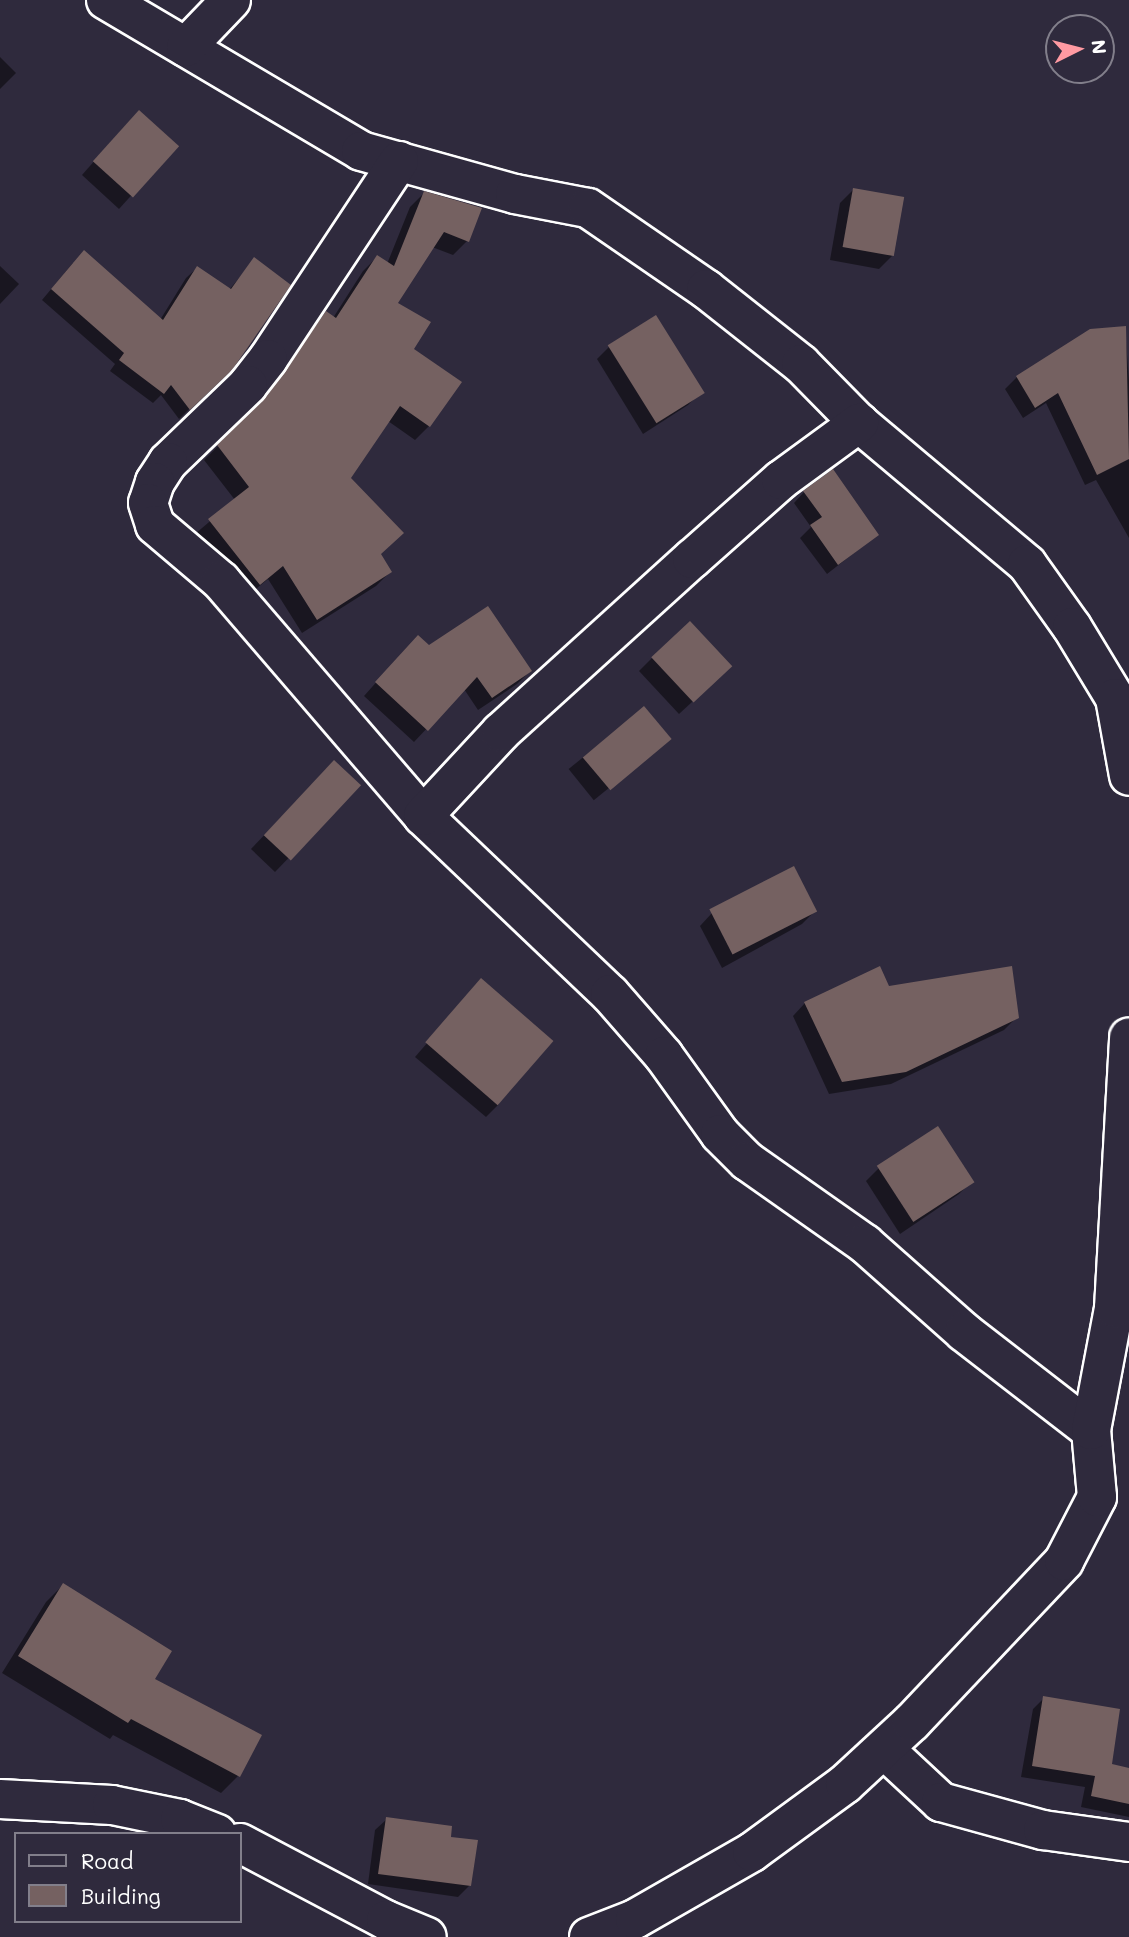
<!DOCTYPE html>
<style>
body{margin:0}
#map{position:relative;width:1129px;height:1937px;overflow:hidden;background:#2f2a3d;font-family:Mali,sans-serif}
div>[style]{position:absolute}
.shadow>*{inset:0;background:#0007;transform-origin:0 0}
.building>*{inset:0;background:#756161;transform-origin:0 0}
.roads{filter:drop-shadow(2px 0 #fff) drop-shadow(-2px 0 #fff) drop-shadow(0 2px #fff) drop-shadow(0 -2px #fff)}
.street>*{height:38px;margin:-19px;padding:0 19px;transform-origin:19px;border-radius:19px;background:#2f2a3d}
span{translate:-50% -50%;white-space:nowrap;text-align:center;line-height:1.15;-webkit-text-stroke:6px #2f2a3d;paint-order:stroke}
.legend{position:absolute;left:14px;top:1832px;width:228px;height:91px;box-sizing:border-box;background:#2f2a3d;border:2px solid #827f8b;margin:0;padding:9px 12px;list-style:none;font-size:21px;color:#fff}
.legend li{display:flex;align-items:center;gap:14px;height:35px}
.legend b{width:35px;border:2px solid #827f8b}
.north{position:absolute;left:1045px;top:14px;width:70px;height:70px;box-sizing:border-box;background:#2f2a3d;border:2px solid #827f8b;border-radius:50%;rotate:84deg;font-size:19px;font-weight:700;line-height:28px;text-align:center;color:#fff}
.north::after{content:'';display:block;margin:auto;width:24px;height:32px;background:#ff9aa2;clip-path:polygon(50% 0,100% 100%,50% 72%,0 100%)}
</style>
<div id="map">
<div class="shadow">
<i style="clip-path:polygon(0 57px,16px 73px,0 89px)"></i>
<i style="clip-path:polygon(126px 125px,176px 146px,119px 209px,82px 175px)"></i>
<i style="clip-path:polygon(853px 190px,892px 256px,879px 269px,830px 260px,840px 203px)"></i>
<i style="clip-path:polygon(424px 193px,467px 241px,453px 255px,432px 247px,396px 303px,412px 349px,429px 426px,415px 440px,388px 421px,349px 478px,379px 555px,390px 572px,376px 586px,302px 633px,268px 579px,245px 598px,195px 534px,235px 500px,204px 460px,252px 413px,312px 328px,326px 313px,333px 318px,363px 271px,377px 257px,387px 264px,410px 207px)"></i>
<i style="clip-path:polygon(254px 260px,230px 369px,179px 419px,161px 395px,153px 403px,110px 371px,115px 364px,42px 300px,73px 263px,160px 320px,186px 278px,197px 268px,229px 290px)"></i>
<i style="clip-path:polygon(0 266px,19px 284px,0 304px)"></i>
<i style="clip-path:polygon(1125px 328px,1129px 381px,1129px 538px,1096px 480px,1085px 485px,1046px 403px,1023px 418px,1005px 389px,1017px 377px,1091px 331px)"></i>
<i style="clip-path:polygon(609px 347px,701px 392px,688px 405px,643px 434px,597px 359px)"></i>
<i style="clip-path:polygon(804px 492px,877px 535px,827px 574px,800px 538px,811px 527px,794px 503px)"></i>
<i style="clip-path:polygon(429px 648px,530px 671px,517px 684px,478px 710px,464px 689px,414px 742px,364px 696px,405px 650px)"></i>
<i style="clip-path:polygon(652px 658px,717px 679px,679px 714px,639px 671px)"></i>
<i style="left:644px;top:708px;width:40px;height:97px;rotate:51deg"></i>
<i style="clip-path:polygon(322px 775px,359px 785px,275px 872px,251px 849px)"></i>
<i style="clip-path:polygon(815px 911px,802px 924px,722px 968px,700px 926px,712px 913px)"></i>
<i style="clip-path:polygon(481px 981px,499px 1104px,486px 1117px,415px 1057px)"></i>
<i style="clip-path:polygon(805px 1003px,1017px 1017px,1004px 1030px,891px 1084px,829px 1094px,793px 1016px)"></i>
<i style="clip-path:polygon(879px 1168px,972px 1181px,959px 1194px,900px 1234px,866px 1181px)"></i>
<i style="clip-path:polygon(63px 1585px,238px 1776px,221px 1793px,113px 1735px,110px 1739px,2px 1673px,46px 1602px)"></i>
<i style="clip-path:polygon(1044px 1698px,1110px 1766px,1129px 1770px,1129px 1817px,1081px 1807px,1085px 1787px,1021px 1777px,1033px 1709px)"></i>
<i style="clip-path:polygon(387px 1819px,449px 1839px,470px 1885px,458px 1897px,368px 1884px,375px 1830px)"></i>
</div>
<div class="building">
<i style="left:139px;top:110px;width:54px;height:69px;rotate:42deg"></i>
<i style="left:853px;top:188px;width:52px;height:60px;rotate:10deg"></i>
<i style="clip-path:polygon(424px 191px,482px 208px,469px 242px,444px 232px,398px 303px,431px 322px,414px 349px,462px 382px,430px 427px,400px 406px,351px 478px,404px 533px,381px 554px,392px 572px,317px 620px,283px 566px,260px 585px,208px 519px,249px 487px,217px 445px,265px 398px,326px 311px,336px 318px,377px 255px,394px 266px)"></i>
<i style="clip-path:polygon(84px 250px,163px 320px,197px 266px,231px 289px,254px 257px,291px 285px,232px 370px,190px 410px,171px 385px,164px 394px,119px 360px,124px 353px,51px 289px)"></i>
<i style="left:656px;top:315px;width:92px;height:57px;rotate:58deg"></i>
<i style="clip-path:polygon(1126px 326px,1129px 459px,1097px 475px,1058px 393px,1035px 408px,1016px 376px,1090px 329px)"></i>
<i style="clip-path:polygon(833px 469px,879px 535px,838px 565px,810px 525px,822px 517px,803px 491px)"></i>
<i style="clip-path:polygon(488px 606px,532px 671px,492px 698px,477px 677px,428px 731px,375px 682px,418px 635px,429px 645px)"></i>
<i style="left:690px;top:621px;width:62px;height:53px;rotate:47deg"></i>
<i style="left:644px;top:706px;width:43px;height:80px;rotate:50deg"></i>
<i style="left:334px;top:760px;width:37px;height:103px;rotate:43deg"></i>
<i style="left:794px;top:866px;width:51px;height:95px;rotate:63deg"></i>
<i style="clip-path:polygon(880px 966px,889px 986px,1012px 966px,1019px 1018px,906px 1072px,842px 1082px,804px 1002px)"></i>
<i style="left:481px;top:978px;width:96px;height:85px;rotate:41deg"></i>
<i style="left:938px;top:1126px;width:67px;height:73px;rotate:57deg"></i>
<i style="clip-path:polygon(63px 1583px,172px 1651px,155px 1679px,262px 1735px,240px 1777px,131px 1719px,128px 1723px,18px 1656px)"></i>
<i style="clip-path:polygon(1043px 1696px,1120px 1709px,1112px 1764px,1129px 1768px,1129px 1804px,1091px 1796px,1095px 1776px,1032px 1766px)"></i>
<i style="clip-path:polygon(386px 1817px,452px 1826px,451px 1837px,478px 1840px,471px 1886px,378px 1874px)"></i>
</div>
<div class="roads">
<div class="street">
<i style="left:106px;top:0;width:296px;rotate:30.6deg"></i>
<i style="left:361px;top:151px;width:160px;rotate:15.6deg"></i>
<i style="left:515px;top:194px;width:74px;rotate:10.9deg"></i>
<i style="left:588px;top:208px;width:143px;rotate:34.5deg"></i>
<i style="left:706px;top:289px;width:121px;rotate:38.3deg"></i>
<i style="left:801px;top:364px;width:83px;rotate:45.5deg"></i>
<i style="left:859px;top:423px;width:219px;rotate:40deg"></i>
<i style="left:1027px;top:564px;width:77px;rotate:54.5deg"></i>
<i style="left:1072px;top:627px;width:83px;rotate:58.8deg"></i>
<i style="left:1115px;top:698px;width:79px;rotate:79.8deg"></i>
<i style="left:186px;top:47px;width:65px;rotate:-46.2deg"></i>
<i style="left:399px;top:161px;width:237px;rotate:123.5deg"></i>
<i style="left:268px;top:359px;width:33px;rotate:128deg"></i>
<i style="left:248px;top:385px;width:111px;rotate:136.1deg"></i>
<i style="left:168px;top:462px;width:24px;rotate:123deg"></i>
<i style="left:155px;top:482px;width:22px;rotate:108deg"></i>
<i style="left:148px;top:503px;width:23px;rotate:72deg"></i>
<i style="left:155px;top:525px;width:87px;rotate:40.3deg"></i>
<i style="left:221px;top:581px;width:310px;rotate:49.3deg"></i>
<i style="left:423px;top:816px;width:258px;rotate:43.6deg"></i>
<i style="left:610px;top:994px;width:82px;rotate:48.9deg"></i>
<i style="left:664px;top:1056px;width:96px;rotate:54.3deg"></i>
<i style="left:720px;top:1134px;width:38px;rotate:45deg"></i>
<i style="left:747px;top:1161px;width:144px;rotate:35.1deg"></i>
<i style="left:865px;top:1244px;width:132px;rotate:41.6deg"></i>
<i style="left:964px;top:1332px;width:160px;rotate:37.7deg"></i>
<i style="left:423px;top:816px;width:115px;rotate:-47.1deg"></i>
<i style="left:501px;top:732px;width:258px;rotate:-42.2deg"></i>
<i style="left:692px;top:559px;width:119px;rotate:-41.6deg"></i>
<i style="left:781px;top:480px;width:97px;rotate:-36.2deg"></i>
<i style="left:884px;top:1749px;width:78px;rotate:42.9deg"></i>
<i style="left:941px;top:1802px;width:106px;rotate:15.4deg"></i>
<i style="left:1043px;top:1830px;width:87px;rotate:7.9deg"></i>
<i style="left:0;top:1799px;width:112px;rotate:3.1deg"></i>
<i style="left:112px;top:1805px;width:69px;rotate:11.6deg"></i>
<i style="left:180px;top:1819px;width:40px;rotate:22deg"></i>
<i style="left:240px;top:1843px;width:165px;rotate:27.8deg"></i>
<i style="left:386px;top:1920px;width:44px;rotate:22.5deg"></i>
<i style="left:589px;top:1937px;width:49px;rotate:-21.4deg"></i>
<i style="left:635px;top:1919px;width:135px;rotate:-29.8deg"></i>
<i style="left:752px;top:1852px;width:115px;rotate:-36.2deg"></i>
<i style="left:845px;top:1784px;width:91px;rotate:-42.8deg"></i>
<i style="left:912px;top:1722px;width:221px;rotate:-46.6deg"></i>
<i style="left:1064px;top:1561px;width:72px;rotate:-62.7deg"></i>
<i style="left:1097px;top:1497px;width:67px;rotate:-95.1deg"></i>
<i style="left:1091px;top:1430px;width:124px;rotate:-79.3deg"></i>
<i style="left:1114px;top:1308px;width:271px;rotate:-86.8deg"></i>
</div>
</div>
<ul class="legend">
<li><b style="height:9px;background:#2f2a3d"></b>Road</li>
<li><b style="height:19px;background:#756161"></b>Building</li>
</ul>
<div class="north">N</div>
</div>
